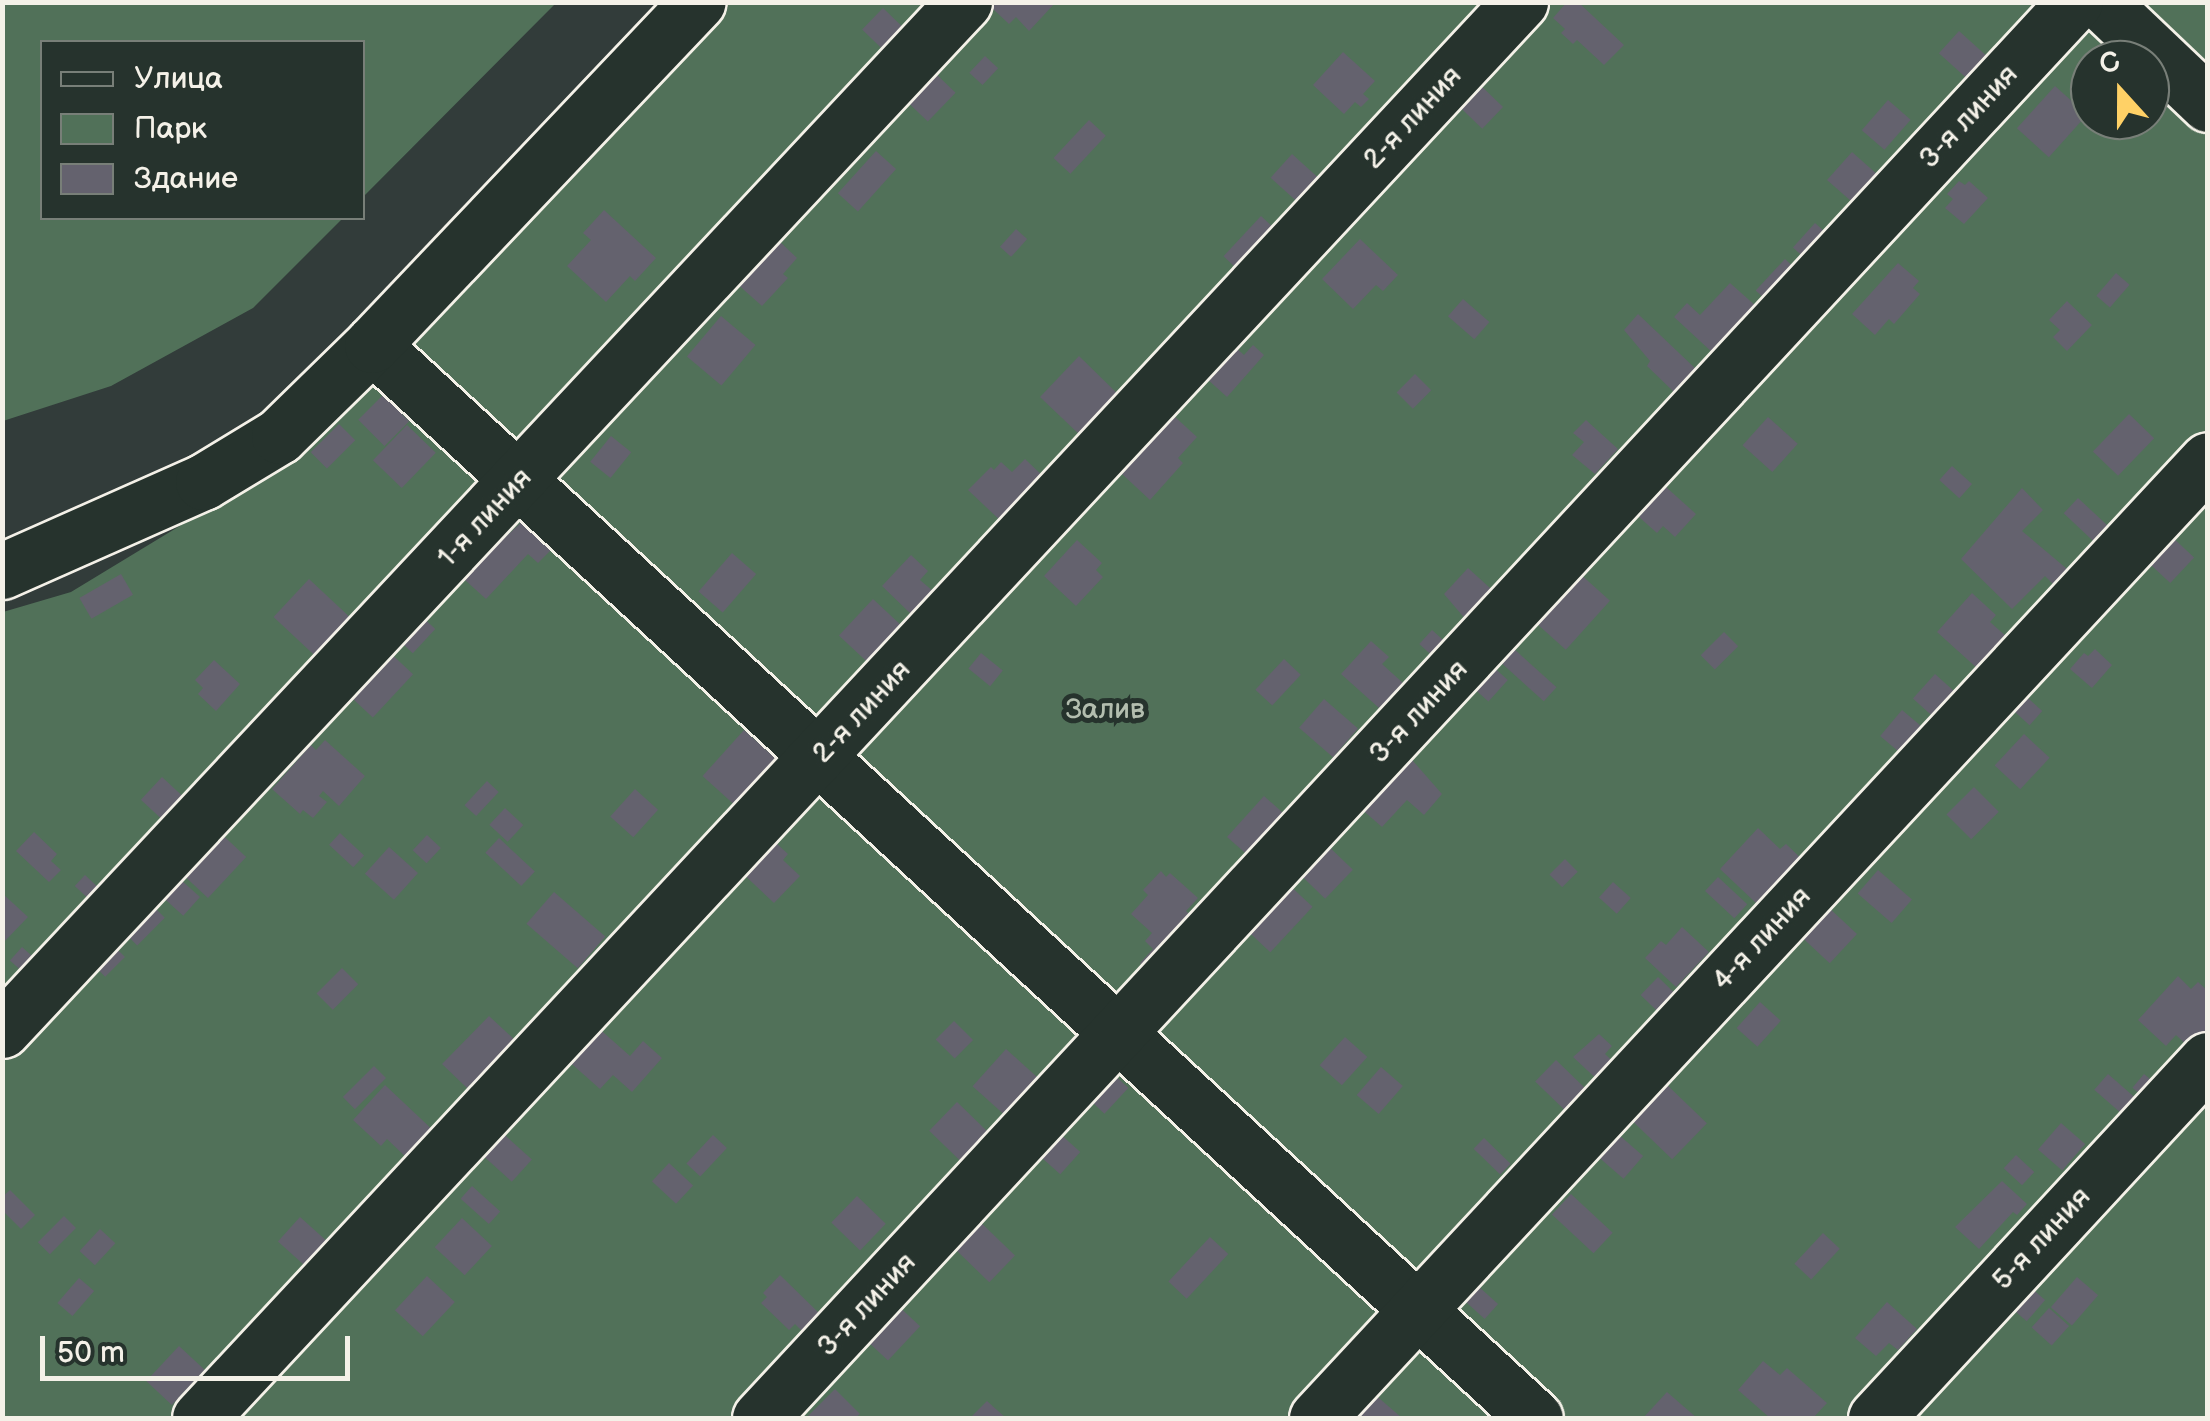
<!DOCTYPE html>
<html>
<head>
<meta charset="utf-8">
<style>
  body { margin:0 }
  #map { position:relative; width:2210px; height:1421px; overflow:hidden; background:#323c3a; font-family:"Balsamiq Sans",sans-serif }
  div>[style] { position:absolute }
  .green>* { inset:0; background:#517159 }
  .building>* { inset:0; background:#64626e; transform-origin:0 0 }
  .roads { filter:drop-shadow(2px 0 #f4f1e8) drop-shadow(-2px 0 #f4f1e8) drop-shadow(0 2px #f4f1e8) drop-shadow(0 -2px #f4f1e8) }
  .minor>* { height:55px; margin:-27.5px; padding:0 27.5px; transform-origin:27.5px; border-radius:27.5px; background:#26332d }
  span { translate:-50% -50%; white-space:nowrap; text-align:center; line-height:1.15; -webkit-text-stroke:10px #26332d; paint-order:stroke }
  .street-label { font-size:28px; color:#f4f1e8 }
  .park-label { font-size:28px; color:#b3beaf }
  .frame { position:absolute; inset:0; border:5px solid #f4f1e8; pointer-events:none }
  .legend { position:absolute; left:40px; top:40px; width:325px; height:180px; box-sizing:border-box; background:#26332d; border:2px solid #787f78; margin:0; padding:12px 18px; list-style:none; font-size:30px; color:#f4f1e8 }
  .legend li { display:flex; align-items:center; gap:20px; height:50px }
  .legend b { width:50px; border:2px solid #787f78 }
  .north { position:absolute; left:2070px; top:40px; width:100px; height:100px; box-sizing:border-box; background:#26332d; border:2px solid #787f78; border-radius:50%; rotate:339deg; font-size:28px; font-weight:700; line-height:40px; text-align:center; color:#f4f1e8 }
  .north::after { content:''; display:block; margin:auto; width:35px; height:45px; background:#ffd166; clip-path:polygon(50% 0,100% 100%,50% 72%,0 100%) }
  .scale { position:absolute; left:40px; top:1336px; width:310px; height:45px; box-sizing:border-box; border:5px solid #f4f1e8; border-top:0; padding-left:12px; font-size:30px; line-height:35px; white-space:nowrap; color:#f4f1e8; -webkit-text-stroke:8px #26332d; paint-order:stroke }
</style>
</head>
<body>
<div id="map">
  <div class="green">
    <i style="clip-path:polygon(3px 2px,556px 2px,556px 3px,363px 197px,362px 42px,42px 42px,42px 218px,343px 218px,253px 308px,111px 386px,3px 421px)"></i>
    <i style="clip-path:polygon(evenodd,724px 3px,2207px 3px,2207px 1418px,3px 1418px,3px 612px,71px 592px,234px 493px,400px 342px,724px 3px,2090px 60px,2150px 60px,2150px 120px,2090px 120px,2090px 60px)"></i>
  </div>
  <div class="building">
    <i style="clip-path:polygon(997px 2px,1056px 2px,1029px 31px,1016px 17px,1009px 24px,992px 8px)"></i>
    <i style="clip-path:polygon(1567px 2px,1578px 2px,1624px 45px,1604px 65px,1577px 40px,1573px 44px,1561px 33px,1565px 29px,1553px 18px)"></i>
    <i style="left:883px;top:8px;width:37px;height:30px;rotate:44deg"></i>
    <i style="left:1959px;top:31px;width:50px;height:30px;rotate:42deg"></i>
    <i style="clip-path:polygon(1343px 52px,1375px 81px,1363px 94px,1369px 99px,1361px 107px,1355px 102px,1344px 114px,1313px 85px)"></i>
    <i style="left:985px;top:56px;width:18px;height:23px;rotate:43deg"></i>
    <i style="left:934px;top:72px;width:30px;height:40px;rotate:44deg"></i>
    <i style="left:1475px;top:80px;width:39px;height:30px;rotate:44deg"></i>
    <i style="left:2055px;top:86px;width:43px;height:57px;rotate:42deg"></i>
    <i style="left:1888px;top:100px;width:30px;height:40px;rotate:41deg"></i>
    <i style="left:1089px;top:120px;width:23px;height:52px;rotate:43deg"></i>
    <i style="left:876px;top:151px;width:27px;height:57px;rotate:42deg"></i>
    <i style="clip-path:polygon(1852px 152px,1887px 183px,1869px 204px,1857px 193px,1851px 201px,1827px 180px)"></i>
    <i style="left:1292px;top:154px;width:38px;height:32px;rotate:42deg"></i>
    <i style="clip-path:polygon(1959px 181px,1965px 185px,1969px 181px,1988px 198px,1964px 224px,1945px 208px,1953px 199px,1947px 194px)"></i>
    <i style="clip-path:polygon(604px 210px,656px 258px,635px 281px,630px 276px,606px 302px,567px 266px,591px 240px,583px 233px)"></i>
    <i style="left:1261px;top:216px;width:23px;height:55px;rotate:43deg"></i>
    <i style="left:1815px;top:223px;width:27px;height:33px;rotate:42deg"></i>
    <i style="left:1016px;top:229px;width:15px;height:24px;rotate:42deg"></i>
    <i style="clip-path:polygon(776px 238px,797px 258px,783px 274px,788px 278px,762px 306px,735px 282px)"></i>
    <i style="clip-path:polygon(1360px 239px,1398px 275px,1383px 291px,1376px 285px,1353px 309px,1322px 279px)"></i>
    <i style="left:1785px;top:259px;width:22px;height:43px;rotate:43deg"></i>
    <i style="clip-path:polygon(1898px 263px,1919px 281px,1913px 288px,1920px 294px,1894px 324px,1889px 319px,1875px 335px,1852px 314px)"></i>
    <i style="left:2116px;top:273px;width:18px;height:30px;rotate:41deg"></i>
    <i style="clip-path:polygon(1730px 283px,1757px 307px,1714px 354px,1674px 317px,1687px 303px,1700px 315px)"></i>
    <i style="left:1463px;top:299px;width:35px;height:23px;rotate:41deg"></i>
    <i style="clip-path:polygon(2067px 301px,2092px 325px,2067px 351px,2053px 337px,2060px 330px,2049px 320px)"></i>
    <i style="clip-path:polygon(1638px 314px,1697px 370px,1675px 393px,1647px 366px,1650px 361px,1624px 330px)"></i>
    <i style="left:721px;top:316px;width:45px;height:53px;rotate:40deg"></i>
    <i style="clip-path:polygon(1253px 345px,1264px 355px,1227px 397px,1206px 378px,1234px 346px,1244px 355px)"></i>
    <i style="clip-path:polygon(1079px 356px,1127px 403px,1082px 437px,1040px 397px)"></i>
    <i style="left:1415px;top:374px;width:23px;height:26px;rotate:45deg"></i>
    <i style="left:383px;top:395px;width:37px;height:35px;rotate:45deg"></i>
    <i style="left:2129px;top:414px;width:35px;height:52px;rotate:44deg"></i>
    <i style="clip-path:polygon(1174px 416px,1197px 437px,1178px 458px,1183px 463px,1150px 500px,1122px 474px)"></i>
    <i style="left:1768px;top:417px;width:40px;height:38px;rotate:42deg"></i>
    <i style="clip-path:polygon(1586px 420px,1618px 449px,1595px 474px,1572px 455px,1584px 442px,1573px 433px)"></i>
    <i style="left:339px;top:424px;width:23px;height:40px;rotate:45deg"></i>
    <i style="left:407px;top:425px;width:40px;height:49px;rotate:44deg"></i>
    <i style="left:611px;top:436px;width:26px;height:33px;rotate:39deg"></i>
    <i style="clip-path:polygon(1025px 459px,1045px 478px,1004px 524px,968px 490px,991px 467px,994px 470px,1001px 462px,1012px 472px)"></i>
    <i style="left:1952px;top:466px;width:27px;height:19px;rotate:42deg"></i>
    <i style="clip-path:polygon(1656px 478px,1696px 514px,1675px 537px,1663px 526px,1657px 533px,1639px 517px,1646px 509px,1635px 500px)"></i>
    <i style="clip-path:polygon(2022px 488px,2043px 510px,2022px 531px,2079px 579px,2064px 595px,2045px 576px,2012px 609px,1961px 559px)"></i>
    <i style="left:2078px;top:498px;width:40px;height:21px;rotate:43deg"></i>
    <i style="clip-path:polygon(527px 517px,556px 545px,538px 563px,528px 554px,486px 599px,455px 571px,475px 549px,484px 557px)"></i>
    <i style="left:2170px;top:535px;width:33px;height:35px;rotate:43deg"></i>
    <i style="clip-path:polygon(1077px 540px,1102px 563px,1096px 570px,1103px 577px,1076px 606px,1044px 576px)"></i>
    <i style="left:732px;top:553px;width:32px;height:51px;rotate:41deg"></i>
    <i style="clip-path:polygon(911px 555px,928px 571px,920px 580px,934px 592px,912px 615px,882px 586px)"></i>
    <i style="clip-path:polygon(1468px 568px,1501px 598px,1473px 628px,1444px 594px)"></i>
    <i style="left:1578px;top:572px;width:43px;height:66px;rotate:42deg"></i>
    <i style="left:121px;top:574px;width:24px;height:48px;rotate:60deg"></i>
    <i style="left:309px;top:579px;width:60px;height:52px;rotate:43deg"></i>
    <i style="clip-path:polygon(1972px 593px,1996px 615px,1990px 622px,2007px 637px,1978px 669px,1937px 632px)"></i>
    <i style="left:873px;top:599px;width:41px;height:50px;rotate:43deg"></i>
    <i style="left:417px;top:612px;width:25px;height:33px;rotate:43deg"></i>
    <i style="left:1432px;top:630px;width:27px;height:19px;rotate:42deg"></i>
    <i style="left:1724px;top:632px;width:20px;height:33px;rotate:45deg"></i>
    <i style="left:1503px;top:639px;width:72px;height:19px;rotate:42deg"></i>
    <i style="clip-path:polygon(1371px 641px,1389px 657px,1382px 664px,1403px 683px,1379px 708px,1341px 674px)"></i>
    <i style="left:386px;top:649px;width:37px;height:59px;rotate:43deg"></i>
    <i style="clip-path:polygon(2095px 649px,2112px 665px,2092px 688px,2070px 669px,2084px 653px,2088px 656px)"></i>
    <i style="left:981px;top:653px;width:28px;height:20px;rotate:39deg"></i>
    <i style="left:1284px;top:659px;width:23px;height:42px;rotate:43deg"></i>
    <i style="clip-path:polygon(214px 660px,240px 684px,216px 711px,198px 694px,203px 688px,195px 680px)"></i>
    <i style="left:1490px;top:664px;width:24px;height:29px;rotate:42deg"></i>
    <i style="left:1935px;top:674px;width:28px;height:33px;rotate:42deg"></i>
    <i style="left:2020px;top:691px;width:30px;height:19px;rotate:42deg"></i>
    <i style="left:1324px;top:699px;width:45px;height:38px;rotate:41deg"></i>
    <i style="left:1902px;top:710px;width:26px;height:34px;rotate:40deg"></i>
    <i style="left:744px;top:730px;width:47px;height:62px;rotate:42deg"></i>
    <i style="left:2024px;top:734px;width:35px;height:43px;rotate:43deg"></i>
    <i style="clip-path:polygon(325px 740px,365px 776px,339px 806px,323px 791px,319px 796px,327px 802px,313px 818px,303px 810px,300px 814px,272px 789px,311px 745px,316px 750px)"></i>
    <i style="clip-path:polygon(1406px 753px,1442px 794px,1424px 815px,1407px 800px,1382px 827px,1358px 806px)"></i>
    <i style="left:162px;top:777px;width:35px;height:31px;rotate:43deg"></i>
    <i style="left:487px;top:781px;width:16px;height:33px;rotate:43deg"></i>
    <i style="left:1974px;top:787px;width:35px;height:39px;rotate:45deg"></i>
    <i style="left:635px;top:789px;width:31px;height:37px;rotate:42deg"></i>
    <i style="clip-path:polygon(1264px 796px,1292px 821px,1251px 858px,1227px 837px)"></i>
    <i style="left:505px;top:808px;width:25px;height:23px;rotate:43deg"></i>
    <i style="left:214px;top:827px;width:44px;height:56px;rotate:43deg"></i>
    <i style="clip-path:polygon(1758px 828px,1780px 849px,1786px 844px,1805px 862px,1764px 903px,1760px 899px,1756px 903px,1720px 869px)"></i>
    <i style="clip-path:polygon(34px 832px,57px 854px,51px 861px,61px 870px,49px 882px,16px 851px)"></i>
    <i style="left:340px;top:833px;width:33px;height:16px;rotate:43deg"></i>
    <i style="left:427px;top:835px;width:19px;height:21px;rotate:43deg"></i>
    <i style="left:499px;top:838px;width:49px;height:20px;rotate:43deg"></i>
    <i style="left:1322px;top:840px;width:43px;height:40px;rotate:44deg"></i>
    <i style="clip-path:polygon(775px 842px,788px 854px,783px 860px,800px 876px,774px 903px,739px 870px,765px 843px,770px 848px)"></i>
    <i style="left:389px;top:847px;width:39px;height:36px;rotate:42deg"></i>
    <i style="left:1565px;top:859px;width:18px;height:22px;rotate:45deg"></i>
    <i style="left:1878px;top:870px;width:45px;height:31px;rotate:41deg"></i>
    <i style="left:171px;top:871px;width:39px;height:25px;rotate:42deg"></i>
    <i style="clip-path:polygon(1161px 871px,1166px 877px,1170px 873px,1198px 898px,1186px 911px,1205px 928px,1157px 979px,1140px 963px,1153px 949px,1145px 941px,1152px 933px,1131px 914px,1148px 895px,1143px 890px)"></i>
    <i style="left:85px;top:875px;width:19px;height:15px;rotate:43deg"></i>
    <i style="left:1718px;top:877px;width:40px;height:19px;rotate:43deg"></i>
    <i style="left:1613px;top:882px;width:24px;height:21px;rotate:42deg"></i>
    <i style="left:1287px;top:883px;width:35px;height:62px;rotate:43deg"></i>
    <i style="left:554px;top:892px;width:68px;height:42px;rotate:41deg"></i>
    <i style="clip-path:polygon(2px 893px,28px 917px,2px 944px)"></i>
    <i style="left:145px;top:898px;width:28px;height:39px;rotate:45deg"></i>
    <i style="left:1827px;top:906px;width:41px;height:40px;rotate:43deg"></i>
    <i style="clip-path:polygon(1682px 927px,1709px 952px,1676px 987px,1645px 958px,1661px 941px,1666px 945px)"></i>
    <i style="left:108px;top:940px;width:24px;height:28px;rotate:45deg"></i>
    <i style="left:22px;top:947px;width:15px;height:18px;rotate:42deg"></i>
    <i style="left:342px;top:968px;width:23px;height:36px;rotate:45deg"></i>
    <i style="clip-path:polygon(2178px 976px,2191px 989px,2198px 982px,2208px 991px,2208px 1038px,2194px 1052px,2176px 1035px,2166px 1046px,2138px 1020px)"></i>
    <i style="left:1658px;top:977px;width:36px;height:25px;rotate:44deg"></i>
    <i style="left:1760px;top:1002px;width:28px;height:35px;rotate:42deg"></i>
    <i style="clip-path:polygon(489px 1016px,515px 1040px,502px 1053px,507px 1057px,484px 1082px,479px 1076px,467px 1088px,442px 1064px)"></i>
    <i style="left:954px;top:1021px;width:27px;height:26px;rotate:45deg"></i>
    <i style="clip-path:polygon(595px 1025px,630px 1056px,643px 1041px,662px 1058px,632px 1092px,613px 1075px,600px 1089px,565px 1058px)"></i>
    <i style="clip-path:polygon(1599px 1034px,1612px 1046px,1605px 1054px,1618px 1066px,1602px 1084px,1573px 1057px)"></i>
    <i style="left:1345px;top:1037px;width:30px;height:38px;rotate:42deg"></i>
    <i style="left:1006px;top:1049px;width:47px;height:50px;rotate:42deg"></i>
    <i style="left:1556px;top:1060px;width:54px;height:30px;rotate:44deg"></i>
    <i style="left:374px;top:1066px;width:17px;height:44px;rotate:45deg"></i>
    <i style="left:1381px;top:1067px;width:29px;height:37px;rotate:41deg"></i>
    <i style="left:1110px;top:1071px;width:25px;height:35px;rotate:43deg"></i>
    <i style="left:2108px;top:1074px;width:35px;height:21px;rotate:41deg"></i>
    <i style="left:2144px;top:1074px;width:17px;height:18px;rotate:40deg"></i>
    <i style="left:1663px;top:1081px;width:61px;height:50px;rotate:44deg"></i>
    <i style="clip-path:polygon(385px 1085px,437px 1134px,411px 1162px,387px 1139px,381px 1146px,353px 1120px)"></i>
    <i style="left:957px;top:1102px;width:46px;height:40px;rotate:44deg"></i>
    <i style="left:2061px;top:1123px;width:32px;height:35px;rotate:41deg"></i>
    <i style="left:497px;top:1128px;width:47px;height:30px;rotate:42deg"></i>
    <i style="left:1058px;top:1132px;width:30px;height:30px;rotate:42deg"></i>
    <i style="left:713px;top:1135px;width:19px;height:39px;rotate:43deg"></i>
    <i style="left:1619px;top:1135px;width:32px;height:30px;rotate:41deg"></i>
    <i style="left:1484px;top:1138px;width:37px;height:15px;rotate:44deg"></i>
    <i style="left:2016px;top:1155px;width:25px;height:18px;rotate:43deg"></i>
    <i style="left:669px;top:1163px;width:33px;height:25px;rotate:43deg"></i>
    <i style="clip-path:polygon(2002px 1181px,2027px 1204px,2017px 1215px,2013px 1212px,1979px 1249px,1955px 1227px)"></i>
    <i style="left:472px;top:1186px;width:38px;height:17px;rotate:42deg"></i>
    <i style="clip-path:polygon(10px 1190px,35px 1215px,21px 1229px,2px 1210px,2px 1197px)"></i>
    <i style="left:1571px;top:1194px;width:57px;height:28px;rotate:43deg"></i>
    <i style="left:857px;top:1196px;width:40px;height:37px;rotate:44deg"></i>
    <i style="left:64px;top:1216px;width:17px;height:37px;rotate:45deg"></i>
    <i style="left:974px;top:1216px;width:57px;height:37px;rotate:44deg"></i>
    <i style="left:300px;top:1217px;width:39px;height:33px;rotate:42deg"></i>
    <i style="left:462px;top:1218px;width:41px;height:40px;rotate:43deg"></i>
    <i style="left:100px;top:1229px;width:21px;height:30px;rotate:43deg"></i>
    <i style="left:1823px;top:1233px;width:23px;height:42px;rotate:43deg"></i>
    <i style="left:1210px;top:1237px;width:25px;height:61px;rotate:43deg"></i>
    <i style="clip-path:polygon(780px 1275px,822px 1316px,805px 1334px,795px 1324px,789px 1330px,761px 1303px,767px 1297px,763px 1293px)"></i>
    <i style="left:427px;top:1276px;width:38px;height:47px;rotate:43deg"></i>
    <i style="left:2077px;top:1277px;width:28px;height:40px;rotate:41deg"></i>
    <i style="left:79px;top:1278px;width:20px;height:33px;rotate:41deg"></i>
    <i style="left:1478px;top:1286px;width:27px;height:20px;rotate:42deg"></i>
    <i style="left:2030px;top:1287px;width:20px;height:28px;rotate:41deg"></i>
    <i style="left:893px;top:1301px;width:37px;height:47px;rotate:43deg"></i>
    <i style="clip-path:polygon(1887px 1302px,1917px 1329px,1898px 1350px,1889px 1343px,1876px 1356px,1855px 1338px)"></i>
    <i style="left:2049px;top:1308px;width:27px;height:26px;rotate:42deg"></i>
    <i style="left:179px;top:1346px;width:35px;height:48px;rotate:43deg"></i>
    <i style="clip-path:polygon(1763px 1361px,1780px 1375px,1787px 1368px,1827px 1403px,1813px 1418px,1770px 1418px,1738px 1390px)"></i>
    <i style="clip-path:polygon(835px 1389px,860px 1414px,855px 1418px,806px 1418px)"></i>
    <i style="clip-path:polygon(1372px 1392px,1402px 1418px,1348px 1418px)"></i>
    <i style="clip-path:polygon(1667px 1392px,1697px 1418px,1643px 1418px)"></i>
    <i style="clip-path:polygon(987px 1401px,1006px 1418px,970px 1418px)"></i>
  </div>
  <div class="roads">
    <div class="minor">
      <i style="left:2101px;top:2px;width:148px;rotate:43.6deg"></i>
      <i style="left:372px;top:345px;width:1582px;rotate:42.7deg"></i>
      <i style="left:2px;top:571px;width:220px;rotate:-23.9deg"></i>
      <i style="left:203px;top:482px;width:89px;rotate:-31.2deg"></i>
      <i style="left:279px;top:436px;width:130px;rotate:-44.4deg"></i>
      <i style="left:372px;top:345px;width:473px;rotate:-46.5deg"></i>
      <i style="left:2px;top:1030px;width:1408px;rotate:-46.9deg"></i>
      <i style="left:200px;top:1418px;width:1936px;rotate:-47.01deg"></i>
      <i style="left:760px;top:1418px;width:1932px;rotate:-47.12deg"></i>
      <i style="left:1317px;top:1418px;width:1308px;rotate:-47.08deg"></i>
      <i style="left:1876px;top:1418px;width:488px;rotate:-47.2deg"></i>
    </div>
  </div>
  <div class="street-label">
    <span style="left:1969px;top:117px;rotate:-47deg">3-я линия</span>
    <span style="left:1413px;top:118px;rotate:-47deg">2-я линия</span>
    <span style="left:485px;top:518px;rotate:-47deg">1-я линия</span>
    <span style="left:862px;top:712px;rotate:-47deg">2-я линия</span>
    <span style="left:1419px;top:712px;rotate:-47deg">3-я линия</span>
    <span style="left:1762px;top:939px;rotate:-47deg">4-я линия</span>
    <span style="left:2042px;top:1239px;rotate:-47deg">5-я линия</span>
    <span style="left:867px;top:1305px;rotate:-47deg">3-я линия</span>
  </div>
  <div class="park-label">
    <span style="left:1105px;top:710px">Залив</span>
  </div>
  <div class="frame"></div>
  <ul class="legend">
  <li><b style="height:12px;background:#26332d"></b>Улица</li>
  <li><b style="height:28px;background:#517159"></b>Парк</li>
  <li><b style="height:28px;background:#64626e"></b>Здание</li>
  </ul>
  <div class="north">С</div>
  <div class="scale">50 m</div>
</div>
</body>
</html>
